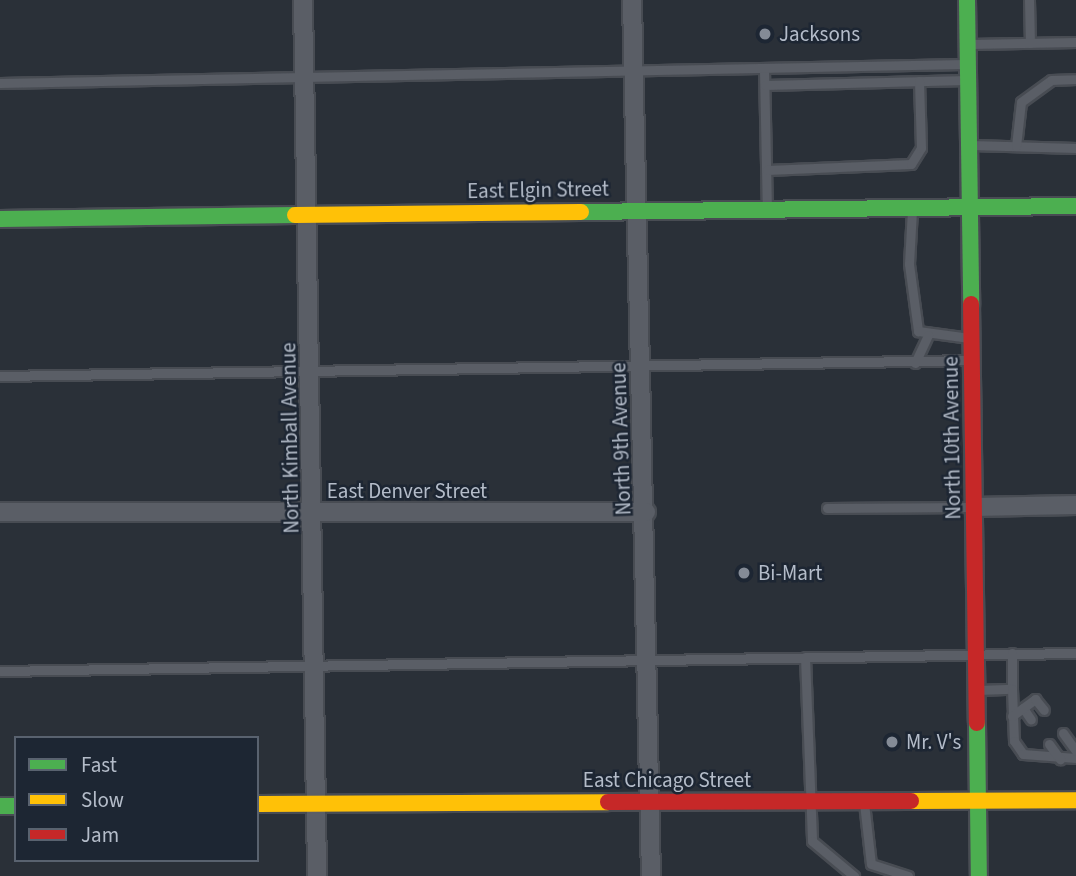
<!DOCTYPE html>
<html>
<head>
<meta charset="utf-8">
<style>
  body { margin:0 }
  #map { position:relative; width:1076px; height:876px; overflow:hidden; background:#2a3038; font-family:"Source Sans 3",sans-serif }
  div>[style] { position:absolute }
  .roads { filter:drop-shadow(2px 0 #484c53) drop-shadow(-2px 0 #484c53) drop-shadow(0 2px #484c53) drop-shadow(0 -2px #484c53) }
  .lane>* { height:9px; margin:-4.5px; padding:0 4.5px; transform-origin:4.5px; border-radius:4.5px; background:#5a5e66 }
  .street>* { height:18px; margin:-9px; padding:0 9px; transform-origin:9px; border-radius:9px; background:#5a5e66 }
  .fast>* { height:16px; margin:-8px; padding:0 8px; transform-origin:8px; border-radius:8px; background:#4caf50 }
  .slow>* { height:16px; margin:-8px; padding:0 8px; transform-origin:8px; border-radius:8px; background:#ffc107 }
  .jam>* { height:16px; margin:-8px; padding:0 8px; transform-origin:8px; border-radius:8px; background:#c62828 }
  .dots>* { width:19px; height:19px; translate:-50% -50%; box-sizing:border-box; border:4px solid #1d2633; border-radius:50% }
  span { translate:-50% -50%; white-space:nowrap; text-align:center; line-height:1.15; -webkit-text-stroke:5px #1d2633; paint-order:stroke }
  .poi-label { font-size:21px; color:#b4bcc9 }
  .left { translate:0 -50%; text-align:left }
  .street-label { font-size:21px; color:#b4bcc9 }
  .legend { position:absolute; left:14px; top:736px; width:245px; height:126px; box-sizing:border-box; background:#1d2633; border:2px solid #59626f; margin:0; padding:9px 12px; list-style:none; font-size:21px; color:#b4bcc9 }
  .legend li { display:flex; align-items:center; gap:14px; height:35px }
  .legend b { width:35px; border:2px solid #59626f }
</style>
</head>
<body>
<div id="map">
  <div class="roads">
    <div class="lane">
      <i style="left:1029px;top:0;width:43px;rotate:88.7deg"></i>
      <i style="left:970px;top:44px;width:106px;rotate:-1.1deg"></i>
      <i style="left:764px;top:70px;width:139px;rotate:88.8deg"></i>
      <i style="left:0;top:83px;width:964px;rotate:-1.13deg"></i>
      <i style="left:765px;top:85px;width:202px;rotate:-1.4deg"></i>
      <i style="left:971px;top:145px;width:105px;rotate:1.6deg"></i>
      <i style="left:1016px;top:146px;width:44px;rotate:-83.5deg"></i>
      <i style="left:1021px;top:102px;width:37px;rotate:-36deg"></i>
      <i style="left:1051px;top:80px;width:25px;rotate:-2deg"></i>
      <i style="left:767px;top:170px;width:144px;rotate:-2.4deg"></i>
      <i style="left:911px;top:164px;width:19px;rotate:-58deg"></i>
      <i style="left:921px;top:148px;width:67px;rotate:-91.7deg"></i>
      <i style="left:912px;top:210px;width:54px;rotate:93.2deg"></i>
      <i style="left:909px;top:264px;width:68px;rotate:82.3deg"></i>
      <i style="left:918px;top:331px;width:52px;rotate:7.7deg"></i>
      <i style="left:915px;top:363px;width:31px;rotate:-65deg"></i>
      <i style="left:0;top:376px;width:971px;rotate:-0.94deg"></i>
      <i style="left:827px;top:508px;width:145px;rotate:-0.4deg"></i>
      <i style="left:805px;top:657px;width:184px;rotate:87.8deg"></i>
      <i style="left:812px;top:841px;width:55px;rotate:39.8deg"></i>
      <i style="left:0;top:671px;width:1076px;rotate:-0.96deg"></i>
      <i style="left:1012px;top:689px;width:36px;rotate:-90deg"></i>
      <i style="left:978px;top:690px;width:34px;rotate:-2deg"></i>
      <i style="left:1012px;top:689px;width:52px;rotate:87.8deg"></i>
      <i style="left:1014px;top:741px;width:16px;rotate:55deg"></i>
      <i style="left:1023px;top:754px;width:53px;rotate:4.3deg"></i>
      <i style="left:1023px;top:708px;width:14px;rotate:56deg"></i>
      <i style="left:1012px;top:716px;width:29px;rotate:-36deg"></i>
      <i style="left:1035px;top:699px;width:14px;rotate:51deg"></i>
      <i style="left:1063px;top:733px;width:22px;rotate:54deg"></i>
      <i style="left:1049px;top:744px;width:19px;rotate:54deg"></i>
      <i style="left:864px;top:803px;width:61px;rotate:83.5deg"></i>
      <i style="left:871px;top:864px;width:39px;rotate:18deg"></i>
    </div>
    <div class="street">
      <i style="left:303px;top:0;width:876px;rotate:89.08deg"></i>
      <i style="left:632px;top:0;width:876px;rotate:88.76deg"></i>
      <i style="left:974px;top:507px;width:102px;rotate:-1.1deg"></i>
      <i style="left:0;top:512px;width:646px"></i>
    </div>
    <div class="fast">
      <i style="left:967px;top:0;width:304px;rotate:89.2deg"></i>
      <i style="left:581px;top:212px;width:495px;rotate:-0.7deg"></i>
      <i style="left:0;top:219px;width:295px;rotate:-0.8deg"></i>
      <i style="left:977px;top:723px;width:153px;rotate:89.3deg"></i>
      <i style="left:0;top:806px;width:16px"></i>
    </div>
    <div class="slow">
      <i style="left:295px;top:215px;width:286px;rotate:-0.6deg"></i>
      <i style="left:911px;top:801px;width:165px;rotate:-0.3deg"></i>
      <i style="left:257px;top:804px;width:351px;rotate:-0.3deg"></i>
    </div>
    <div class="jam">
      <i style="left:971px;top:304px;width:419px;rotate:89.2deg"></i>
      <i style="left:608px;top:802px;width:303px;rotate:-0.2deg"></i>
    </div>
  </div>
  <div class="dots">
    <i style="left:765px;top:34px;background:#848b96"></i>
    <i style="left:744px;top:573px;background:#848b96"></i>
    <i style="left:892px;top:742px;background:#848b96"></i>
  </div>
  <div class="poi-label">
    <span class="left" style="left:779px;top:34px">Jacksons</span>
    <span class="left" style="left:758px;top:573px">Bi-Mart</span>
    <span class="left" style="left:906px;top:742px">Mr. V's</span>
  </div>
  <div class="street-label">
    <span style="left:538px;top:190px;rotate:-1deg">East Elgin Street</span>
    <span style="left:290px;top:438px;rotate:-91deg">North Kimball Avenue</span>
    <span style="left:952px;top:438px;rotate:-91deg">North 10th Avenue</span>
    <span style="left:621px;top:439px;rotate:-92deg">North 9th Avenue</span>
    <span style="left:407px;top:491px">East Denver Street</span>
    <span style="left:667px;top:780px">East Chicago Street</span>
  </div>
  <ul class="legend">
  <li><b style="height:9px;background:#4caf50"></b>Fast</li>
  <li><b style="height:9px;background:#ffc107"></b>Slow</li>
  <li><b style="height:9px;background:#c62828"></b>Jam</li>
  </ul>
</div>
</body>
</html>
